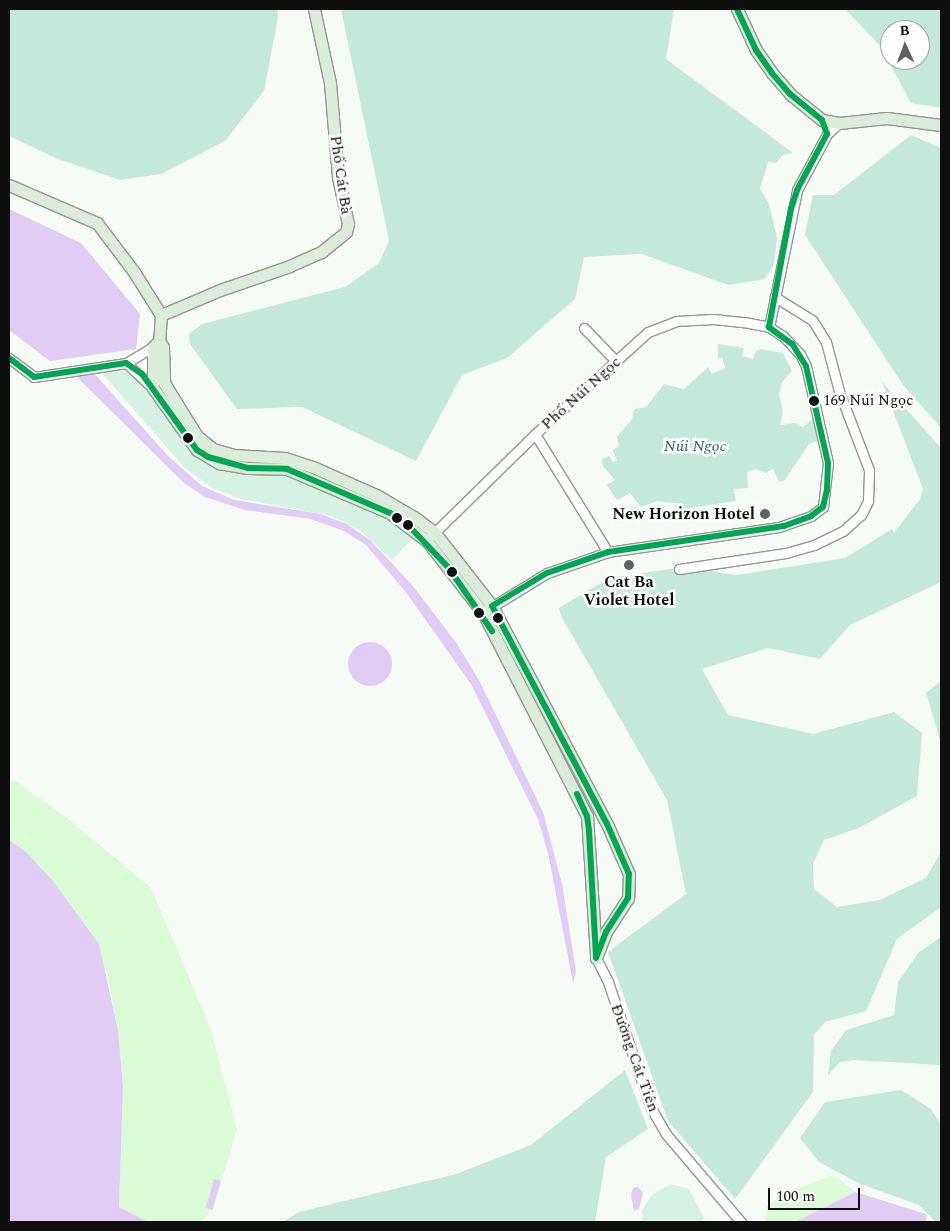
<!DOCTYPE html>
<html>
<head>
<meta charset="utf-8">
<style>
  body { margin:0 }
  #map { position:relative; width:950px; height:1231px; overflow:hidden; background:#f6fcf5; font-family:Spectral,serif }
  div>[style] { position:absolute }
  .green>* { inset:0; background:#d6f2e4 }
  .forest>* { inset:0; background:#c4e9db }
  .sand>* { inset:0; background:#dbfbd7 }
  .water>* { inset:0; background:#e0ccf5; transform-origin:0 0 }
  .round { border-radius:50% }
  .roads { filter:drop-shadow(1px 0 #939693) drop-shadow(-1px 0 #939693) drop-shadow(0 1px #939693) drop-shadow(0 -1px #939693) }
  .minor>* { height:9px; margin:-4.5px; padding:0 4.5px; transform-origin:4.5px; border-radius:4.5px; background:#fefffe }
  .major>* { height:11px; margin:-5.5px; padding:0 5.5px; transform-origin:5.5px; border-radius:5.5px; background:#dcecdb }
  .bus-1>* { height:6px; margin:-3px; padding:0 3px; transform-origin:3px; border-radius:3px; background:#00a651 }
  .dots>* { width:14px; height:14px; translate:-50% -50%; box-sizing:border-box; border:2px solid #fff; border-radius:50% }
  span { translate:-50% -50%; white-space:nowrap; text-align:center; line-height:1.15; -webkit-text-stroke:5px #fff; paint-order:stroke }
  .bus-label { font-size:15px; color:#0f0f0f }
  .left { translate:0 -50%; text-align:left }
  .street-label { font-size:16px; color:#0f0f0f }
  .park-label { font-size:16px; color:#206761; font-style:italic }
  .poi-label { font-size:16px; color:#0f0f0f; font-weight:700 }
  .right { translate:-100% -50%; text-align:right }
  .frame { position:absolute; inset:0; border:10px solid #0f0f0f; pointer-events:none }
  .north { position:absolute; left:880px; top:20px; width:50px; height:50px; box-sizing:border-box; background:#fff; border:1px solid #9f9f9f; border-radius:50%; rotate:358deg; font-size:14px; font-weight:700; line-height:20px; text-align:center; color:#0f0f0f }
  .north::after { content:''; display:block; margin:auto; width:18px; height:22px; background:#606260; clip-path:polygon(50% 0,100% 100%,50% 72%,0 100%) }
  .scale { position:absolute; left:768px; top:1188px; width:92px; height:22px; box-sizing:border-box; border:2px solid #0f0f0f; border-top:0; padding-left:6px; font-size:15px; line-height:18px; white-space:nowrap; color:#0f0f0f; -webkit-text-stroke:4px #fff; paint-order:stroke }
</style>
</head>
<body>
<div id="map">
  <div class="green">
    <i style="clip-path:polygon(117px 369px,138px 377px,148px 374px,188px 437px,219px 457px,257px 463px,275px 463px,318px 477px,359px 492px,420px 531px,392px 560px,359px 530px,331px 516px,242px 499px,212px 488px,184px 467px,101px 372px)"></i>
    <i style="clip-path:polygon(671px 1184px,689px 1189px,704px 1218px,702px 1222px,643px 1222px,642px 1210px,653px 1194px)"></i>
  </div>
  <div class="forest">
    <i style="clip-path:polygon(9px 9px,277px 9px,278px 17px,264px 91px,225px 141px,161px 174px,120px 180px,58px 159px,9px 136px)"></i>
    <i style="clip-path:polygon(341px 9px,674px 9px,666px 59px,793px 153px,783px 155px,776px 163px,768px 162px,760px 189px,769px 204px,777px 238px,774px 264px,765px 279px,728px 285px,642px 254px,584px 257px,575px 299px,507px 358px,462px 375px,416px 461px,302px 407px,237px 409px,190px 344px,189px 334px,202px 324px,345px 287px,379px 263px,389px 241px)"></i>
    <i style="clip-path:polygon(evenodd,845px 9px,941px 9px,941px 108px,911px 103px,881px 47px,845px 9px,890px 30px,920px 30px,920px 60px,890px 60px,890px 30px)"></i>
    <i style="clip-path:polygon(911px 135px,941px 148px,941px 428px,903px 385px,805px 235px,813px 195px,834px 195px)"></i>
    <i style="clip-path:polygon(718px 344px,744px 348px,742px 356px,753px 359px,756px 351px,761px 349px,783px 353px,792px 371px,782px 382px,779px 394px,783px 412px,780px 425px,795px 423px,803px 427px,814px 418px,821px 440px,809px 444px,785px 480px,779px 482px,773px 469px,766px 473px,756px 469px,747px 472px,748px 488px,734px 489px,736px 501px,690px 508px,690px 515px,684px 515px,683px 504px,658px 501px,641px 507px,630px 493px,617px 500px,607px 485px,615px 480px,603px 466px,602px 459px,609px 456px,613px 462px,617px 461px,613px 450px,619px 446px,617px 437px,632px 419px,634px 409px,646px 407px,664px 384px,684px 389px,708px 367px,712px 374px,725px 368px,722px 357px,718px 359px)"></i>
    <i style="clip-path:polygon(882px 382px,941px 448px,941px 582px,850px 625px,820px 659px,768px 648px,702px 669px,728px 715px,813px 734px,894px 712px,922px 733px,917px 796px,859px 828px,824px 840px,813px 864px,814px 889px,837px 907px,879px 900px,926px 878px,941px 852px,941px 907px,897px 939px,866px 1011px,825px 1022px,814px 1035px,813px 1092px,735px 1199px,668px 1121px,608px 952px,686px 894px,667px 800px,561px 616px,559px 608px,609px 578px,683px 567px,737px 575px,845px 558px,892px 529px,894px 533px,920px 499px,923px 489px)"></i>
    <i style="clip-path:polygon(941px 681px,941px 743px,926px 693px)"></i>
    <i style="clip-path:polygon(941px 937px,941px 1065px,854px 1060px,840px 1062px,828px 1075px,831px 1051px,846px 1030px,894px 1015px,898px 982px,919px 952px)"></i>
    <i style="clip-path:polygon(625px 1070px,648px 1129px,606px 1157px,595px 1222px,283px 1222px,299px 1212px,456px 1174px,531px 1145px)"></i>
    <i style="clip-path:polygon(901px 1090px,931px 1109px,941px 1125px,941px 1222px,936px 1222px,919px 1205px,858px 1183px,819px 1162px,800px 1138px,825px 1102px)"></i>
  </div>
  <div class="sand">
    <i style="clip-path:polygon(9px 781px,16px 781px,67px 818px,151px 888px,210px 1027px,237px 1130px,213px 1209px,201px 1222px,148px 1222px,119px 1207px,123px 1087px,118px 1030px,107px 972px,25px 851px,9px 840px)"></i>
    <i style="clip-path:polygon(834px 1175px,855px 1192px,795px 1222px,766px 1222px,767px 1207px,781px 1194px)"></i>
  </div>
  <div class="water">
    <i style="clip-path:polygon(9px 209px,81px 243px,140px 314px,136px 349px,50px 361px,9px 330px)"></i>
    <i style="clip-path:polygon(92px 371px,168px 456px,202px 486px,234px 500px,320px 514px,347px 524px,371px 541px,413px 586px,457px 644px,480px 682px,543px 812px,562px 884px,576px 972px,573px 983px,548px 853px,538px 819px,471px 684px,405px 591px,366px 545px,344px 531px,311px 519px,245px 510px,205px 497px,185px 484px,78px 378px,80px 373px)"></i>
    <i class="round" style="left:348px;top:642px;width:44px;height:44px"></i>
    <i style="clip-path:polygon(9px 840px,25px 851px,52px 880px,99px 944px,118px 1030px,123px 1087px,119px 1207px,148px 1222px,9px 1222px)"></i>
    <i style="left:214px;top:1179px;width:7px;height:30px;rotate:16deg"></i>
    <i style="clip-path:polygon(638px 1187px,643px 1193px,639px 1209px,634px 1211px,631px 1195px,633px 1188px)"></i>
    <i style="clip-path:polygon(855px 1192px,926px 1214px,927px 1222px,795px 1222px)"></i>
  </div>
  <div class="roads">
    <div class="minor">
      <i style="left:769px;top:327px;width:140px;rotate:-78.4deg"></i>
      <i style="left:797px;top:190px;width:64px;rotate:-61.8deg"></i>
      <i style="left:827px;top:134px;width:16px;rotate:-43deg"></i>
      <i style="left:584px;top:328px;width:46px;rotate:45.9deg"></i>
      <i style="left:9px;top:358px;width:31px;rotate:37deg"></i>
      <i style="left:34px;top:377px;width:93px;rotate:-8.7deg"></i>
      <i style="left:126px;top:363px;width:31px;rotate:-31deg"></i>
      <i style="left:126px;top:363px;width:37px;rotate:43deg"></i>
      <i style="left:535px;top:434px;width:139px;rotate:58.3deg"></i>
      <i style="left:430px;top:537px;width:147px;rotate:-44.4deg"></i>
      <i style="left:535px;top:434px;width:152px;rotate:-42.1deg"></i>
      <i style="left:648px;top:332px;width:30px;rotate:-21deg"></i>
      <i style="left:676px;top:321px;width:37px;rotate:-3deg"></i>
      <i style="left:713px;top:319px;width:31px;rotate:6deg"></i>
      <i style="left:744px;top:322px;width:25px;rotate:11deg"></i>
      <i style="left:769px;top:327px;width:17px;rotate:33deg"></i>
      <i style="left:783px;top:336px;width:25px;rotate:47deg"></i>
      <i style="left:800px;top:354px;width:13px;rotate:63deg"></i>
      <i style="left:806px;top:366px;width:99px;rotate:77.2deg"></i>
      <i style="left:828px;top:463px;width:44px;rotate:96.5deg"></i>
      <i style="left:823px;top:507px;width:15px;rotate:143deg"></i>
      <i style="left:811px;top:516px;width:34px;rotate:161deg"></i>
      <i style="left:779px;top:527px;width:173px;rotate:171.7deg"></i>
      <i style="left:608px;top:552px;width:65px;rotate:161deg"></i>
      <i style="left:547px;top:573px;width:69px;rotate:148.6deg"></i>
      <i style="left:679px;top:569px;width:108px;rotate:-8.5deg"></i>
      <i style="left:786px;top:553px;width:29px;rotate:-16deg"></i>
      <i style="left:814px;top:545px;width:32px;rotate:-26deg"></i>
      <i style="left:843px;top:531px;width:24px;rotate:-42deg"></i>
      <i style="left:861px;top:515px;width:16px;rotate:-63deg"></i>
      <i style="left:868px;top:501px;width:31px;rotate:-88deg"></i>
      <i style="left:869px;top:470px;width:85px;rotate:-110.8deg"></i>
      <i style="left:839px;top:391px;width:51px;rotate:-104.9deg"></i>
      <i style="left:826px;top:342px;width:26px;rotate:-122deg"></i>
      <i style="left:812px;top:320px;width:44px;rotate:-148.1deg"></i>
      <i style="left:596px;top:958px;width:27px;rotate:63deg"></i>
      <i style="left:608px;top:982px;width:133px;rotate:71.2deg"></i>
      <i style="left:651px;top:1108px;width:30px;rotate:60deg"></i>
      <i style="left:666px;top:1134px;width:116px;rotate:49.6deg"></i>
    </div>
    <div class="major">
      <i style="left:314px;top:9px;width:76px;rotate:77.8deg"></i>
      <i style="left:330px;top:83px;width:94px;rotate:85.1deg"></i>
      <i style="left:338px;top:177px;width:48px;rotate:78deg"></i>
      <i style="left:348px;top:224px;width:8px;rotate:104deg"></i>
      <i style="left:346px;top:232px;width:32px;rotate:141deg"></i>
      <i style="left:321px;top:252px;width:34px;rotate:156deg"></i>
      <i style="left:290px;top:266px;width:74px;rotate:161.1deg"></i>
      <i style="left:220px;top:290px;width:64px;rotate:157deg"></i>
      <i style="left:161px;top:315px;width:26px;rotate:94deg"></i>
      <i style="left:159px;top:341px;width:7px;rotate:56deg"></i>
      <i style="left:163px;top:347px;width:36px;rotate:88deg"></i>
      <i style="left:164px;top:383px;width:62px;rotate:58.1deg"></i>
      <i style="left:197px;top:436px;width:21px;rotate:39deg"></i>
      <i style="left:213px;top:449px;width:22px;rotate:16deg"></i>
      <i style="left:234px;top:455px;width:51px;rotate:3.4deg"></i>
      <i style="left:285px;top:458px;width:29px;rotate:18deg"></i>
      <i style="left:313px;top:467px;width:71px;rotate:24deg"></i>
      <i style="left:378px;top:496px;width:42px;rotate:30.3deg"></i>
      <i style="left:414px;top:517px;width:26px;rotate:37deg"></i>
      <i style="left:435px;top:533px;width:93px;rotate:52deg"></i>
      <i style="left:492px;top:606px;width:246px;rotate:62.2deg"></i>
      <i style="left:607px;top:824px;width:55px;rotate:66.3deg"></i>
      <i style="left:629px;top:874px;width:24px;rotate:92deg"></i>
      <i style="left:628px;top:898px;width:40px;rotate:122.9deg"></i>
      <i style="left:606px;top:932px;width:28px;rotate:111deg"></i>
      <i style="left:737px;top:9px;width:45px;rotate:65.1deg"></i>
      <i style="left:756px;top:50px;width:28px;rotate:55deg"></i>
      <i style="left:772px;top:73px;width:28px;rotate:49deg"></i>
      <i style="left:790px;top:94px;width:41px;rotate:39.1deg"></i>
      <i style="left:822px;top:120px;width:17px;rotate:10deg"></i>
      <i style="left:839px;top:123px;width:48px;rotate:-5.9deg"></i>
      <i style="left:887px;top:118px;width:54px;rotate:7.4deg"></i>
      <i style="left:9px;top:185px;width:96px;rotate:23.4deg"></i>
      <i style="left:97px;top:223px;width:61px;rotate:52.9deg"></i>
      <i style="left:134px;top:272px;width:51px;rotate:57.9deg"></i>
      <i style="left:159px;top:341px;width:8px;rotate:135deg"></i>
      <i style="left:153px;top:347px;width:41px;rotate:90deg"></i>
      <i style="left:153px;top:388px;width:76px;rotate:54.6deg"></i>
      <i style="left:197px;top:450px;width:26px;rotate:31deg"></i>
      <i style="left:219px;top:463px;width:29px;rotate:10deg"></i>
      <i style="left:248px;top:468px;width:39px;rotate:1deg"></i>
      <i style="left:287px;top:469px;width:112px;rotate:23.1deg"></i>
      <i style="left:390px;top:513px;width:46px;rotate:37.1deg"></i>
      <i style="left:427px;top:541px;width:91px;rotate:52.1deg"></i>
      <i style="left:483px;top:613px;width:228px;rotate:62.9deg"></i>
      <i style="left:587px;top:816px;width:140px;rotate:86.3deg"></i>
    </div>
  </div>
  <div class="bus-1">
    <i style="left:9px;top:358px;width:31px;rotate:37deg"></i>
    <i style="left:34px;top:377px;width:93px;rotate:-8.7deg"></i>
    <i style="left:126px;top:363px;width:19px;rotate:35deg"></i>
    <i style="left:142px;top:374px;width:94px;rotate:54.1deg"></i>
    <i style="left:197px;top:450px;width:13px;rotate:32deg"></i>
    <i style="left:208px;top:457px;width:41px;rotate:15.4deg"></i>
    <i style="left:248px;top:468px;width:39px;rotate:1deg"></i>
    <i style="left:287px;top:469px;width:112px;rotate:23.1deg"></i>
    <i style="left:390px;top:513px;width:20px;rotate:33deg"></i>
    <i style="left:407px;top:524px;width:59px;rotate:46.4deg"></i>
    <i style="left:448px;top:567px;width:78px;rotate:55.5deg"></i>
    <i style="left:577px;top:794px;width:24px;rotate:66deg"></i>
    <i style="left:587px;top:816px;width:15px;rotate:82deg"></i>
    <i style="left:589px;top:831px;width:124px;rotate:86.8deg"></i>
    <i style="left:596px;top:958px;width:28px;rotate:-69deg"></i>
    <i style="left:606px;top:932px;width:40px;rotate:-57.1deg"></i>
    <i style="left:628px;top:898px;width:24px;rotate:-88deg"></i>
    <i style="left:629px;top:874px;width:55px;rotate:-113.7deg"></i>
    <i style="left:607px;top:824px;width:246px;rotate:-117.8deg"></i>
    <i style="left:492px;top:606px;width:64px;rotate:-31deg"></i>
    <i style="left:547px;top:573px;width:65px;rotate:-19deg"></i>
    <i style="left:608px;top:552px;width:178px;rotate:-8.4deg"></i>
    <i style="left:784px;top:526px;width:29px;rotate:-20deg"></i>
    <i style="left:811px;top:516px;width:15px;rotate:-37deg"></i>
    <i style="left:823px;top:507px;width:17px;rotate:-77deg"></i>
    <i style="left:827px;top:490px;width:27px;rotate:-88deg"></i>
    <i style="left:828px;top:463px;width:99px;rotate:-102.8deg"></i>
    <i style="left:806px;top:366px;width:26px;rotate:-122deg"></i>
    <i style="left:792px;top:344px;width:29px;rotate:-144deg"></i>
    <i style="left:769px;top:327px;width:120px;rotate:-79.4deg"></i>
    <i style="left:791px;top:209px;width:20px;rotate:-72deg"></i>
    <i style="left:797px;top:190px;width:64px;rotate:-61.8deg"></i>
    <i style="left:827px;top:134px;width:15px;rotate:-110deg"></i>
    <i style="left:822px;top:120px;width:41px;rotate:-140.9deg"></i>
    <i style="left:790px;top:94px;width:28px;rotate:-131deg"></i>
    <i style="left:772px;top:73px;width:28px;rotate:-125deg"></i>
    <i style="left:756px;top:50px;width:45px;rotate:-114.9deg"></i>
  </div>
  <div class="dots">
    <i style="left:814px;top:401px;background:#0f0f0f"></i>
    <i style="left:188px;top:438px;background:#0f0f0f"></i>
    <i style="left:765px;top:514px;background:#606260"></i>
    <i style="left:397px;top:518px;background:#0f0f0f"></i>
    <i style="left:408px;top:525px;background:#0f0f0f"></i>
    <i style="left:629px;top:565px;background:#606260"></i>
    <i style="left:452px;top:572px;background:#0f0f0f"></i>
    <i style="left:479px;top:613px;background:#0f0f0f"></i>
    <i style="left:498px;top:618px;background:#0f0f0f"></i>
  </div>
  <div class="bus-label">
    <span class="left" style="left:823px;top:401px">169 Núi Ngọc</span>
  </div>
  <div class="street-label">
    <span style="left:341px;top:175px;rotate:82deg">Phố Cát Bà</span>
    <span style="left:581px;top:393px;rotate:-42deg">Phố Núi Ngọc</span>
    <span style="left:635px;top:1058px;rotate:70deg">Đường Cát Tiên</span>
  </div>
  <div class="park-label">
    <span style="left:695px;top:446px">Núi Ngọc</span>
  </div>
  <div class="poi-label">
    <span class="right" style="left:755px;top:514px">New Horizon Hotel</span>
    <span style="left:629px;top:591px">Cat Ba<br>Violet Hotel</span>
  </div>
  <div class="frame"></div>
  <div class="north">B</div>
  <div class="scale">100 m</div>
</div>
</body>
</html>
